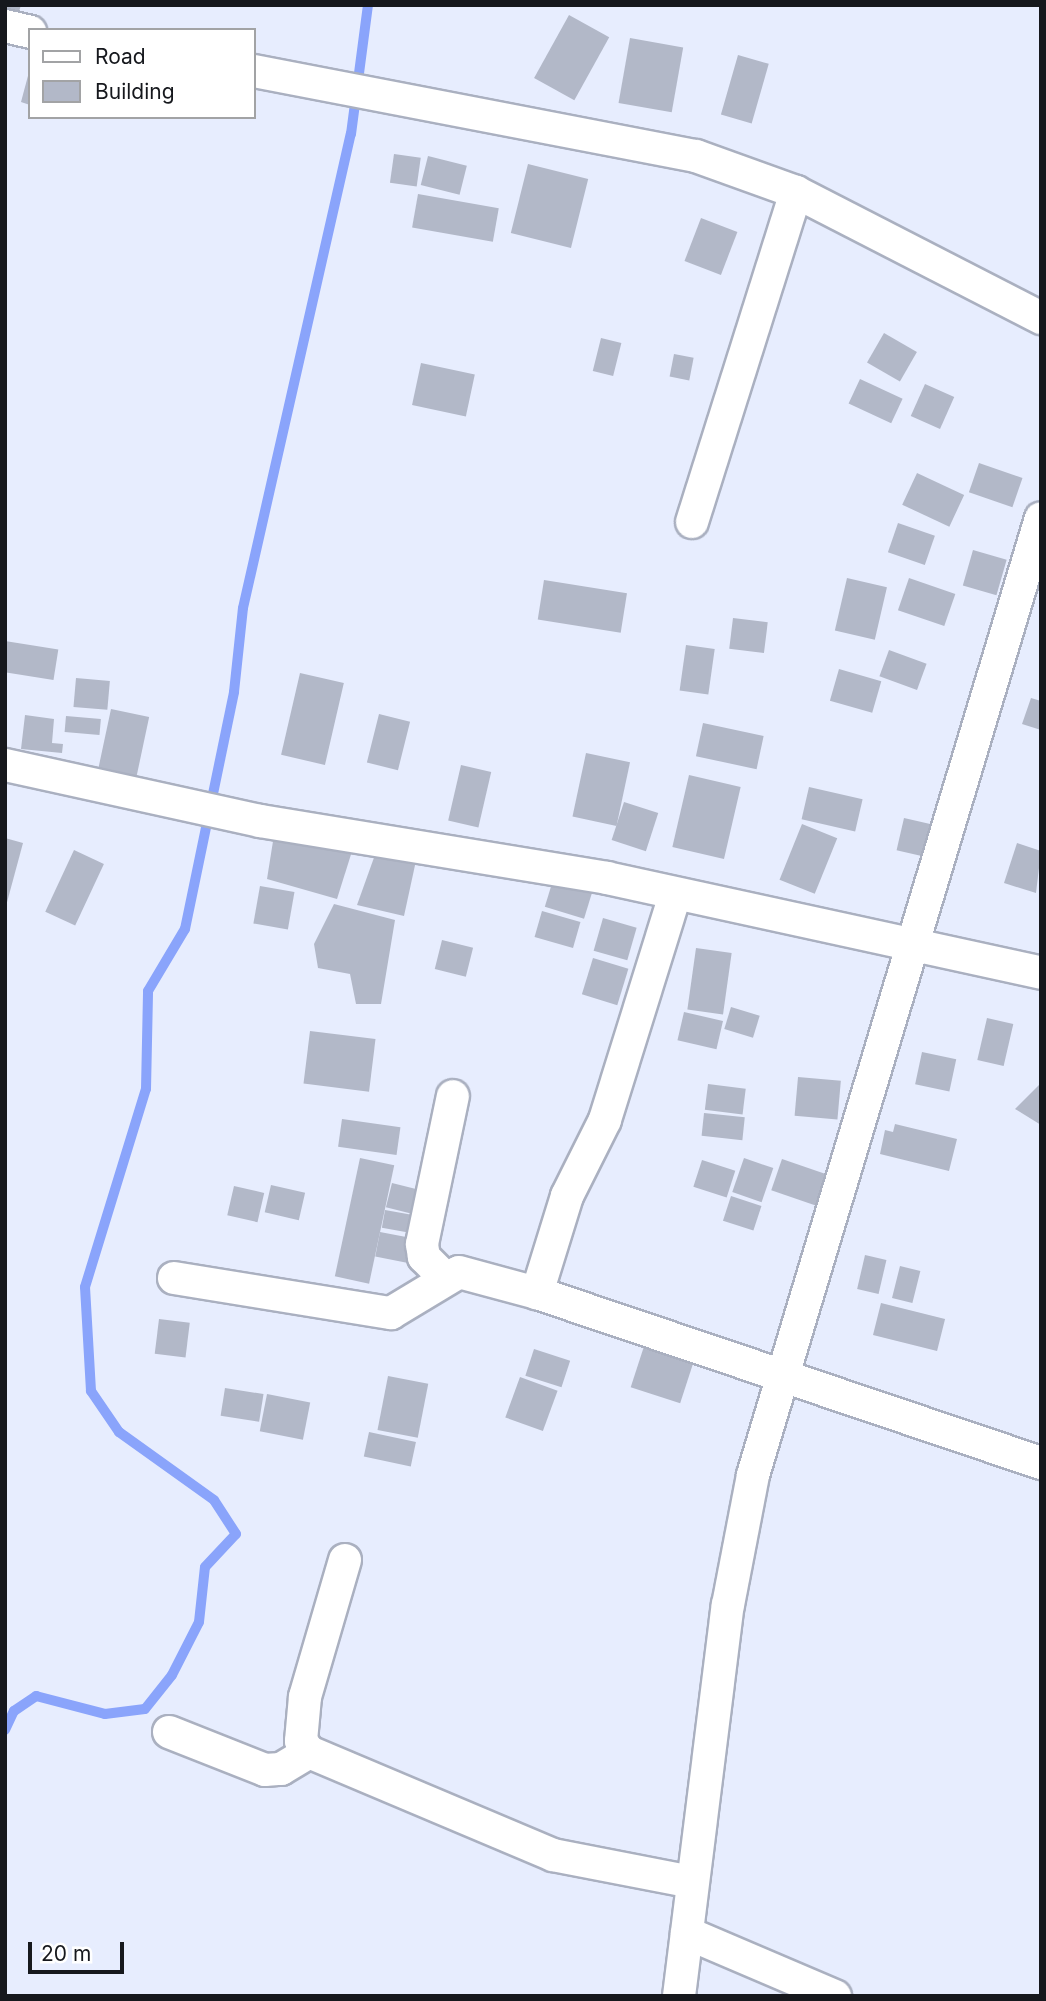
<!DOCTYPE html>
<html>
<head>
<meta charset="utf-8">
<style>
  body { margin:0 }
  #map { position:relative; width:1046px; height:2001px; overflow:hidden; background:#e7edfe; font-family:Inter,sans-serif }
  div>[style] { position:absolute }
  .stream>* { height:10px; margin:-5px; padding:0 5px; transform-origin:5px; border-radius:5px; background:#8aa4fb }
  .building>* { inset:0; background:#b2b8c8; transform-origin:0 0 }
  .roads { filter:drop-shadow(2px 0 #aab0c0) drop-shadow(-2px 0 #aab0c0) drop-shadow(0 2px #aab0c0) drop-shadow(0 -2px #aab0c0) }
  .minor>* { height:32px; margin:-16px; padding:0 16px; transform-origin:16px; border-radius:16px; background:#fff }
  span { translate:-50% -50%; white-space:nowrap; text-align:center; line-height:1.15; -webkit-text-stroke:5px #fff; paint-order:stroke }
  .frame { position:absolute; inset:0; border:7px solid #16181d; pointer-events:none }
  .legend { position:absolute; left:28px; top:28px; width:228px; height:91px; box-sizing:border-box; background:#fff; border:2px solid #a2a3a5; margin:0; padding:9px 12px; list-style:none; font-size:21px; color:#16181d }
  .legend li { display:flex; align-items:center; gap:14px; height:35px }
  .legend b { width:35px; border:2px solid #a2a3a5 }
  .scale { position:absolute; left:28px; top:1942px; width:96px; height:32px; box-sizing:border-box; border:4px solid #16181d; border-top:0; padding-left:9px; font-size:21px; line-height:24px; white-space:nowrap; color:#16181d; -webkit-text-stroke:5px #fff; paint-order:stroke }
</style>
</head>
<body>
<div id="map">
  <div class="stream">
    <i style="left:5px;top:1730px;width:21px;rotate:-65deg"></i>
    <i style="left:14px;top:1711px;width:27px;rotate:-34deg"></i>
    <i style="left:36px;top:1696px;width:71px;rotate:14.6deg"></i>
    <i style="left:105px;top:1714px;width:40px;rotate:-7.1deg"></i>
    <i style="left:145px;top:1709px;width:43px;rotate:-51.5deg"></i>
    <i style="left:172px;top:1675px;width:59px;rotate:-63deg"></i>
    <i style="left:199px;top:1622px;width:55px;rotate:-83.8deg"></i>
    <i style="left:205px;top:1567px;width:45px;rotate:-46.8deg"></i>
    <i style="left:236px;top:1534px;width:40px;rotate:-122.9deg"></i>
    <i style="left:214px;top:1500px;width:117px;rotate:-144.4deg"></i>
    <i style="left:119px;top:1432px;width:50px;rotate:-124.3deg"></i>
    <i style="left:91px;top:1391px;width:104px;rotate:-93.3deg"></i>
    <i style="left:85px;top:1287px;width:207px;rotate:-72.9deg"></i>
    <i style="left:146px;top:1089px;width:98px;rotate:-88.8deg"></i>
    <i style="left:148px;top:991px;width:72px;rotate:-59.2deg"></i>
    <i style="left:185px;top:929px;width:242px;rotate:-78.3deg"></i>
    <i style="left:234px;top:692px;width:84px;rotate:-83.9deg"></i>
    <i style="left:243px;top:608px;width:486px;rotate:-77.2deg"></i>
    <i style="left:351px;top:134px;width:130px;rotate:-82.5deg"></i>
  </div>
  <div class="building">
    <i style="clip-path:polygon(5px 5px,21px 5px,15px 25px,5px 22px)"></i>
    <i style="left:569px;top:15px;width:46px;height:72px;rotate:29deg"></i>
    <i style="left:630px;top:38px;width:54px;height:66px;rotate:10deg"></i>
    <i style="left:738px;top:55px;width:32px;height:62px;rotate:16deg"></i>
    <i style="clip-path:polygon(29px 72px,30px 72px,30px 105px,21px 102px)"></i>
    <i style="left:394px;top:154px;width:27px;height:29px;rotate:8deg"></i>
    <i style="left:428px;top:156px;width:40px;height:30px;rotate:14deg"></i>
    <i style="left:528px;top:164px;width:62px;height:71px;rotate:14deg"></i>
    <i style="left:418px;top:194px;width:82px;height:34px;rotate:10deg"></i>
    <i style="left:701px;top:218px;width:39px;height:46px;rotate:21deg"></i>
    <i style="left:884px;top:333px;width:38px;height:34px;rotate:30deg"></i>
    <i style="left:601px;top:338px;width:21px;height:34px;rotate:14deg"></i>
    <i style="left:674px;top:354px;width:20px;height:23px;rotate:11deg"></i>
    <i style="left:421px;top:363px;width:55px;height:43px;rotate:12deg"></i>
    <i style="left:860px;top:379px;width:47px;height:27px;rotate:25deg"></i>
    <i style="left:925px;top:384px;width:32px;height:35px;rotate:24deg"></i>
    <i style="left:979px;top:463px;width:46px;height:31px;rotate:19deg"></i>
    <i style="left:917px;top:473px;width:52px;height:35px;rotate:25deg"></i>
    <i style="left:898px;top:523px;width:39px;height:31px;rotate:19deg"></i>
    <i style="left:973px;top:550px;width:35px;height:37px;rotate:16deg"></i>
    <i style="left:847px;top:578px;width:41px;height:54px;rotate:13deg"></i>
    <i style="left:909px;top:578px;width:49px;height:34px;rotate:19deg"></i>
    <i style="left:544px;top:580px;width:84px;height:40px;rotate:9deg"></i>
    <i style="left:733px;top:618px;width:35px;height:31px;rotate:7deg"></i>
    <i style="left:5px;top:641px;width:54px;height:31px;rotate:9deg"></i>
    <i style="left:686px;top:645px;width:29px;height:46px;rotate:8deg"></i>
    <i style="left:889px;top:650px;width:40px;height:28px;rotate:20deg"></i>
    <i style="left:839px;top:669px;width:44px;height:33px;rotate:16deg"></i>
    <i style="left:300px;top:673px;width:45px;height:84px;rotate:13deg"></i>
    <i style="left:76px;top:678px;width:34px;height:29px;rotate:5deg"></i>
    <i style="clip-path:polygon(1031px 698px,1041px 701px,1041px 730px,1022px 724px)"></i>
    <i style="left:111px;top:709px;width:39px;height:74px;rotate:12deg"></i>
    <i style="left:379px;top:714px;width:32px;height:50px;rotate:14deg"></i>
    <i style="clip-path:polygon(25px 715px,54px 719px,52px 743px,63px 744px,62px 753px,21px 749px)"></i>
    <i style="left:66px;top:716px;width:35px;height:16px;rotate:5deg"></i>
    <i style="left:703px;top:723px;width:62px;height:34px;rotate:12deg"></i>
    <i style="left:586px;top:753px;width:45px;height:65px;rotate:12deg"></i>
    <i style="left:461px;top:765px;width:31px;height:57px;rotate:13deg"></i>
    <i style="left:689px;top:775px;width:53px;height:74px;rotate:13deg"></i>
    <i style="left:809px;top:787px;width:55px;height:33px;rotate:13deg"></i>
    <i style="left:624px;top:802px;width:36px;height:40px;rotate:18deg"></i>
    <i style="left:904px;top:818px;width:28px;height:33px;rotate:13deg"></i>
    <i style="left:802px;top:824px;width:38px;height:60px;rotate:22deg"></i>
    <i style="clip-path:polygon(274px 835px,353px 848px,337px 899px,267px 879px)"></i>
    <i style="clip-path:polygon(5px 838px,23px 843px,6px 906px,5px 906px)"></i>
    <i style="clip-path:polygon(1017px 843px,1041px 851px,1036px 893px,1004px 883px)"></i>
    <i style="left:74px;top:850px;width:33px;height:68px;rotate:25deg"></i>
    <i style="clip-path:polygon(376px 852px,417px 856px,404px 916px,357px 905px)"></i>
    <i style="left:553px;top:880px;width:41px;height:28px;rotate:17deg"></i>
    <i style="left:260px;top:886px;width:35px;height:38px;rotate:10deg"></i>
    <i style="clip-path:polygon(334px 904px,395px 920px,381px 1004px,356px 1004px,350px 974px,318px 968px,314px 944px)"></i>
    <i style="left:542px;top:911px;width:40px;height:27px;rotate:16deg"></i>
    <i style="left:603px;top:918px;width:35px;height:34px;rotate:16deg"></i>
    <i style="left:442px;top:940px;width:32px;height:30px;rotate:14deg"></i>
    <i style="left:696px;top:948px;width:36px;height:62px;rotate:8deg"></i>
    <i style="left:593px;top:958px;width:37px;height:38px;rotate:17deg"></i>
    <i style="left:731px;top:1007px;width:30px;height:23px;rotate:17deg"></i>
    <i style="left:684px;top:1012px;width:40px;height:29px;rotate:13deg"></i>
    <i style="left:987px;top:1018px;width:27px;height:43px;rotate:13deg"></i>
    <i style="left:310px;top:1031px;width:66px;height:53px;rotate:7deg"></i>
    <i style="left:922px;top:1052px;width:35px;height:33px;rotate:12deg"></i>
    <i style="left:798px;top:1077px;width:43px;height:39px;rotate:5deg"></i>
    <i style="clip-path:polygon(1041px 1083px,1041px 1125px,1015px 1109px)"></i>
    <i style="left:708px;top:1084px;width:38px;height:26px;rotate:7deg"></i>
    <i style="left:704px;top:1113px;width:41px;height:23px;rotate:6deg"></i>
    <i style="left:342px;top:1119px;width:59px;height:28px;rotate:8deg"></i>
    <i style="clip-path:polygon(895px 1124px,957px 1139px,949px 1171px,880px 1154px,885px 1130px,893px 1132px)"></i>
    <i style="left:360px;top:1158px;width:35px;height:121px;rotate:12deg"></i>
    <i style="left:744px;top:1158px;width:31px;height:36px;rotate:19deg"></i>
    <i style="left:782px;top:1159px;width:50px;height:33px;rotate:19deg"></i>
    <i style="left:702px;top:1160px;width:35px;height:28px;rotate:18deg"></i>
    <i style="left:392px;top:1183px;width:36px;height:25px;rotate:14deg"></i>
    <i style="left:271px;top:1185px;width:35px;height:28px;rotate:13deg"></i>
    <i style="left:234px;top:1186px;width:31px;height:30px;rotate:13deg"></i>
    <i style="left:731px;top:1196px;width:32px;height:26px;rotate:18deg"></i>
    <i style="left:385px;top:1210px;width:34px;height:18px;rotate:10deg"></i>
    <i style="left:380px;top:1232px;width:36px;height:25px;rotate:11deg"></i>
    <i style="left:865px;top:1255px;width:22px;height:35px;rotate:13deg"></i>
    <i style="left:900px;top:1266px;width:21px;height:33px;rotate:14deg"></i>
    <i style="left:881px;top:1303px;width:66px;height:33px;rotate:14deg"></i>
    <i style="left:159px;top:1319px;width:31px;height:35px;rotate:7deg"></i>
    <i style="left:648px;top:1334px;width:52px;height:56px;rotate:18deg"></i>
    <i style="left:534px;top:1349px;width:38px;height:28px;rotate:18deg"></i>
    <i style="left:388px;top:1376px;width:41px;height:55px;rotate:11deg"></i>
    <i style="left:520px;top:1377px;width:40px;height:43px;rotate:20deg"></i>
    <i style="left:225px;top:1388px;width:39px;height:28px;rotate:9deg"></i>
    <i style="left:267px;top:1394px;width:44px;height:38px;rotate:11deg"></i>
    <i style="left:369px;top:1432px;width:48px;height:25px;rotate:12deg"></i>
  </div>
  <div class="roads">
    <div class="minor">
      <i style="left:5px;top:26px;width:26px;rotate:13deg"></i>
      <i style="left:254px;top:71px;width:450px;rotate:10.9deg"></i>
      <i style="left:696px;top:156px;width:106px;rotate:19.8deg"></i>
      <i style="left:796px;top:192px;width:276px;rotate:27.2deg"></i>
      <i style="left:692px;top:522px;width:346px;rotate:-72.5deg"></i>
      <i style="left:5px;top:765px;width:261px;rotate:12.4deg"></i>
      <i style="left:260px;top:821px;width:352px;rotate:9.3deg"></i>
      <i style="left:607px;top:878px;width:444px;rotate:12.3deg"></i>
      <i style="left:675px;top:895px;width:236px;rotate:107.3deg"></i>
      <i style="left:605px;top:1120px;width:85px;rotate:116.6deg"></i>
      <i style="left:567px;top:1196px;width:102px;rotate:107.2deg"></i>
      <i style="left:537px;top:1293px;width:532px;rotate:18.64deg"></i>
      <i style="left:174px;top:1278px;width:220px;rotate:9.2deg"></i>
      <i style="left:391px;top:1313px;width:79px;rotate:-31.1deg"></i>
      <i style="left:459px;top:1272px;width:81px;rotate:15.1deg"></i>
      <i style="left:445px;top:1278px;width:30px;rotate:-135deg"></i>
      <i style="left:424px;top:1257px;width:13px;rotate:-99deg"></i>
      <i style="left:422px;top:1244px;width:151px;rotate:-78.2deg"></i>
      <i style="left:345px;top:1560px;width:143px;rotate:106.3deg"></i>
      <i style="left:305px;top:1697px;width:44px;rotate:95.2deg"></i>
      <i style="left:301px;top:1741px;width:14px;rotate:54deg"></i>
      <i style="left:309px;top:1752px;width:265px;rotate:22.9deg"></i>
      <i style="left:553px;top:1855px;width:142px;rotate:11deg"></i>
      <i style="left:169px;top:1732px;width:103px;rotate:21.6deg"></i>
      <i style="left:265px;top:1770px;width:16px;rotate:-4deg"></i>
      <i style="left:281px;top:1769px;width:33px;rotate:-31deg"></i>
      <i style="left:687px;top:1933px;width:161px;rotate:23.1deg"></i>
      <i style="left:679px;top:1996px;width:394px;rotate:-82.9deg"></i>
      <i style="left:728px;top:1605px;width:132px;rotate:-79.1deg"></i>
      <i style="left:753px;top:1475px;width:999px;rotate:-73.25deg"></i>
    </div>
  </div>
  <div class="frame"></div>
  <ul class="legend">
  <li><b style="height:9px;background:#fff"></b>Road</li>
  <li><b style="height:19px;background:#b2b8c8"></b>Building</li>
  </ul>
  <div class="scale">20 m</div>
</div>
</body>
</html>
